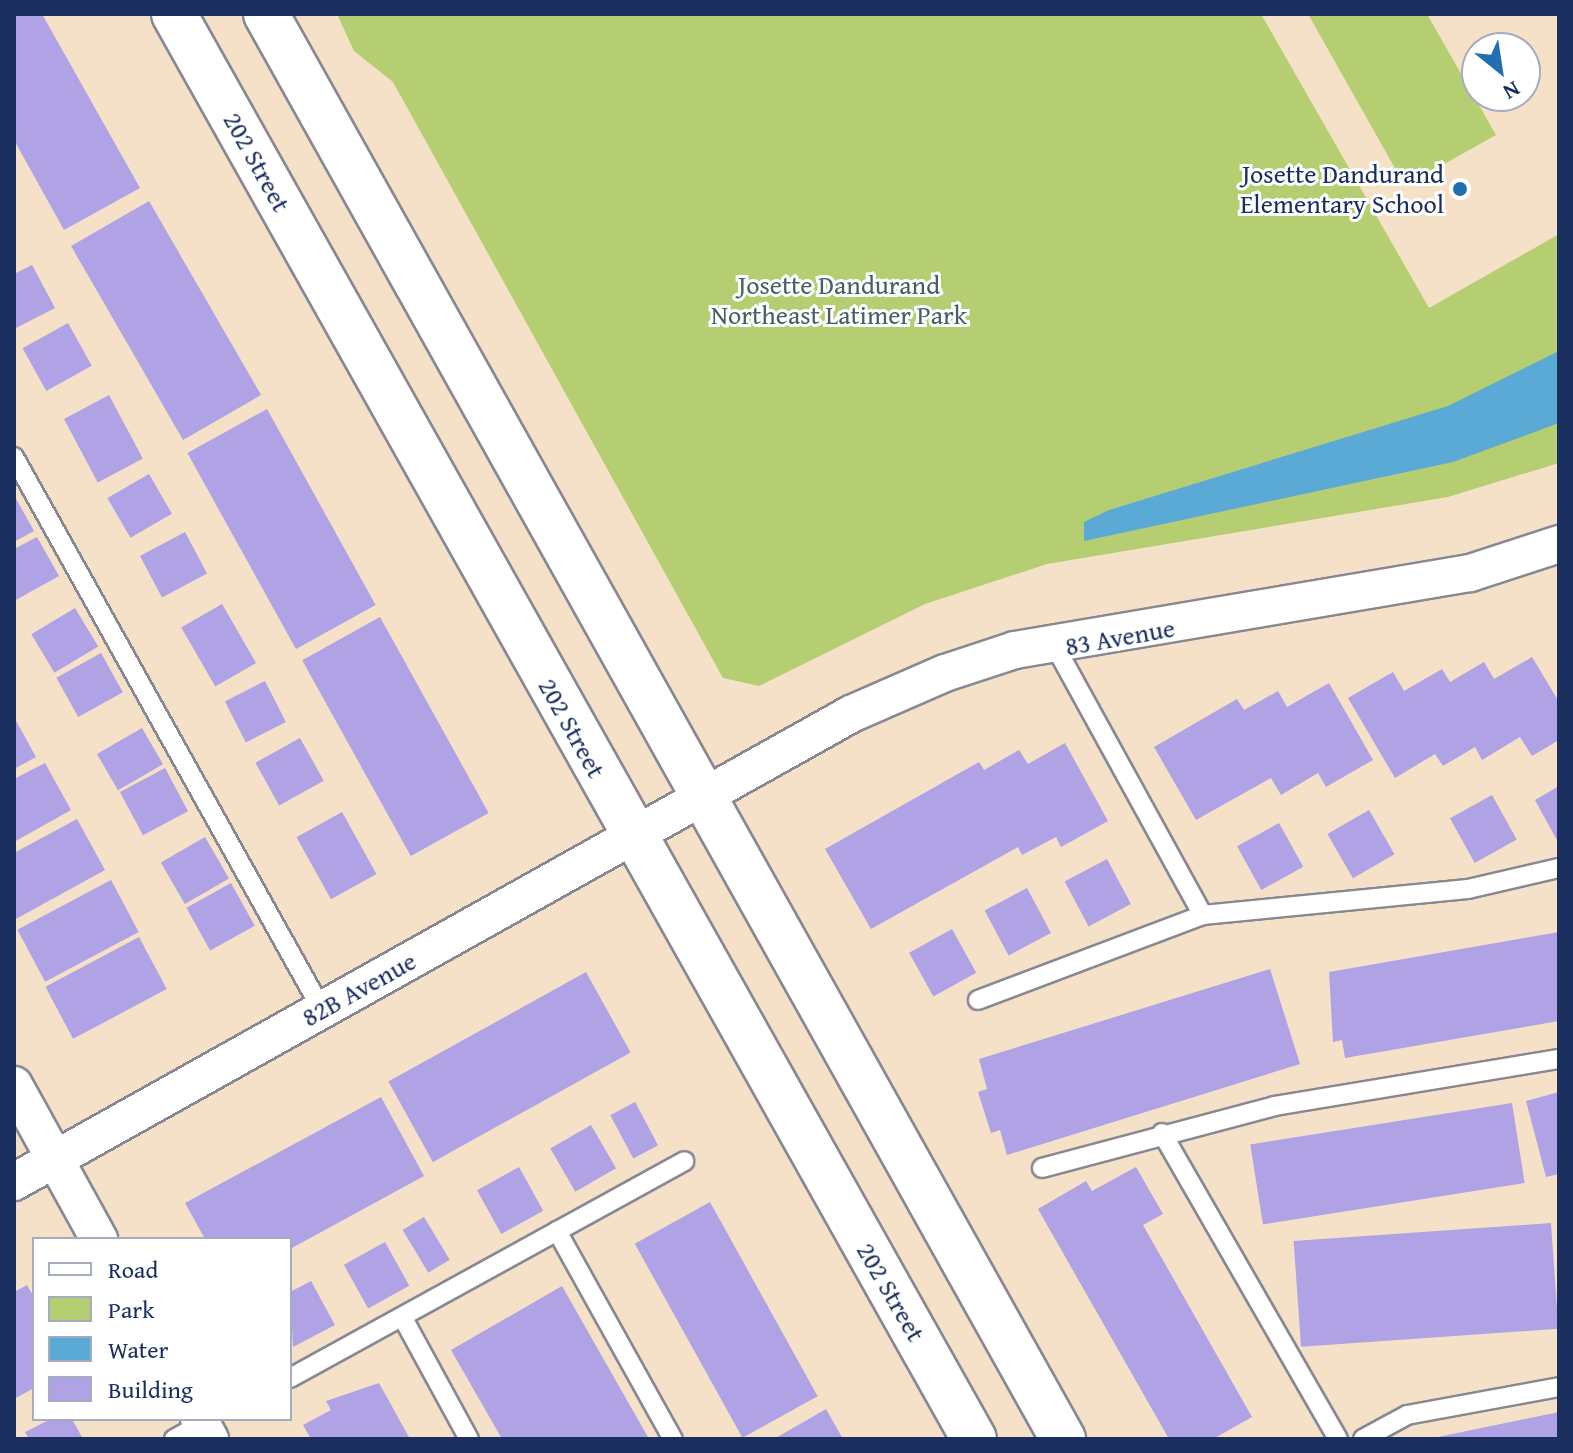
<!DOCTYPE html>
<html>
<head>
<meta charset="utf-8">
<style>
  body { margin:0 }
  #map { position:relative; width:1573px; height:1453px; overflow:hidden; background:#f5e1c8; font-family:"Gentium Book Plus",serif }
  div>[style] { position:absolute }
  .green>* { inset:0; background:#b6ce72 }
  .water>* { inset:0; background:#5baad5 }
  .building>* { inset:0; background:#afa2e5; transform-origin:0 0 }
  .roads { filter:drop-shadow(2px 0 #888893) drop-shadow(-2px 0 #888893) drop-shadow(0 2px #888893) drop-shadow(0 -2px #888893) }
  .lane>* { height:18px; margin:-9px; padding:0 9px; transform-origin:9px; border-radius:9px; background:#fff }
  .street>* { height:36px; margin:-18px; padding:0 18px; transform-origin:18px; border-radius:18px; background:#fff }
  .secondary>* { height:44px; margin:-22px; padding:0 22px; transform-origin:22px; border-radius:22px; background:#fff }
  .dots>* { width:22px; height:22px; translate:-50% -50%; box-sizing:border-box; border:4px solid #fff; border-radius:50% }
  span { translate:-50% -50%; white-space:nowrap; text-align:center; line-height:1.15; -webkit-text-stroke:6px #fff; paint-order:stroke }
  .street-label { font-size:26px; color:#1b2f5e }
  .poi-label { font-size:26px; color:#1b2f5e }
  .right { translate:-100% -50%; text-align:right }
  .park-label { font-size:26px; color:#4a5f64 }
  .frame { position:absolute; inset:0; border:16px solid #1b2f5e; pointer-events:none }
  .legend { position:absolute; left:32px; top:1237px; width:260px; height:184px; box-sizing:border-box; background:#fff; border:2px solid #a4acbf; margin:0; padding:10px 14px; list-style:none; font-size:24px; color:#1b2f5e }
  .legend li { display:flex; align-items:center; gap:16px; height:40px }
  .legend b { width:40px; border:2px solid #a4acbf }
  .north { position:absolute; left:1461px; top:32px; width:80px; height:80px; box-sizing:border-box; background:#fff; border:2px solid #a4acbf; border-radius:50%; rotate:150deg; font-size:22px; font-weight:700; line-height:32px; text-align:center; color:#1b2f5e }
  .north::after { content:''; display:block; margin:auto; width:28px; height:36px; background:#1f6fb2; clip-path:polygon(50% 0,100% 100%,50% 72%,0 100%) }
</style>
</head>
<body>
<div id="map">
  <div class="green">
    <i style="clip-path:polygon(337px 14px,1261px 14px,1429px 308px,1559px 234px,1559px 463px,1448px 497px,1047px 564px,925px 604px,759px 686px,723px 678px,393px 82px,354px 51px)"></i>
    <i style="clip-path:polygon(1308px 14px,1427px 14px,1496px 135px,1405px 186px)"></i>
  </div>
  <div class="water">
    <i style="clip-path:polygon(1559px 351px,1559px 423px,1453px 462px,1084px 541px,1084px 522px,1109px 510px,1448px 406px)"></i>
  </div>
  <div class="building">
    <i style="clip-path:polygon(14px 14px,42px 14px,140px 188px,64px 230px,14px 140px)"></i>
    <i style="left:149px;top:201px;width:224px;height:90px;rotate:60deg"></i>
    <i style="clip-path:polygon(32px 265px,55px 308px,14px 329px,14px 274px)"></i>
    <i style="left:68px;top:323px;width:49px;height:52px;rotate:61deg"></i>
    <i style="left:109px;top:395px;width:72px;height:51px;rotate:62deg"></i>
    <i style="left:267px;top:409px;width:224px;height:91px;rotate:61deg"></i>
    <i style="left:149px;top:474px;width:46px;height:48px;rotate:60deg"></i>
    <i style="clip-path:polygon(14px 495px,34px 531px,14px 542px)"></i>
    <i style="left:185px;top:532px;width:47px;height:51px;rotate:62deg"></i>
    <i style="clip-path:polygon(37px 537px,59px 576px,14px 601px,14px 549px)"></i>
    <i style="left:222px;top:604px;width:68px;height:47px;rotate:60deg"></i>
    <i style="left:75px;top:608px;width:45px;height:51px;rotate:59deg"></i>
    <i style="left:380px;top:617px;width:224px;height:89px;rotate:61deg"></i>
    <i style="left:101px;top:653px;width:45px;height:51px;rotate:61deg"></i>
    <i style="clip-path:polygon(1532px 657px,1559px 702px,1559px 740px,1532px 756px,1520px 737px,1482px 760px,1475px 747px,1443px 766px,1435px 754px,1395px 778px,1348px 698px,1393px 672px,1404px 691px,1442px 669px,1450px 682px,1484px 662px,1494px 679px)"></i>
    <i style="left:265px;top:681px;width:46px;height:45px;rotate:63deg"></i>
    <i style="clip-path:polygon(1329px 683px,1373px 760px,1326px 787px,1318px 773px,1281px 795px,1271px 778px,1196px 820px,1154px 747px,1237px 699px,1244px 710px,1278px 691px,1287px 707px)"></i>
    <i style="clip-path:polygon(14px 717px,36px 757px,14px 769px)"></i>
    <i style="left:142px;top:728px;width:42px;height:52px;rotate:60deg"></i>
    <i style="left:300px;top:738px;width:49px;height:51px;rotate:61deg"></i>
    <i style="clip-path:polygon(1065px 743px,1108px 821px,1061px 847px,1056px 837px,1022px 855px,1018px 847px,871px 929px,825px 849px,979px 762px,984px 770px,1019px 750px,1028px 764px)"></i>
    <i style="clip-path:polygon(45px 763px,71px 810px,14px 842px,14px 779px)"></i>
    <i style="left:165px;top:768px;width:49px;height:51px;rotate:62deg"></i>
    <i style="clip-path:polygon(1559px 786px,1559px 844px,1535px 800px)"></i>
    <i style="left:1492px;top:795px;width:51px;height:48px;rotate:61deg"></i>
    <i style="left:1369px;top:810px;width:51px;height:48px;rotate:60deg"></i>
    <i style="left:342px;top:812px;width:71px;height:52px;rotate:61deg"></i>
    <i style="clip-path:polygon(77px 819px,105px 870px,14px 920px,14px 853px)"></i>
    <i style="left:1279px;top:823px;width:50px;height:48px;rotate:61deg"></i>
    <i style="left:205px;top:837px;width:48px;height:51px;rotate:60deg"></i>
    <i style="left:1107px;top:859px;width:51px;height:48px;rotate:62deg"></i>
    <i style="left:111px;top:880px;width:59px;height:106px;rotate:62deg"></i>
    <i style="left:231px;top:883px;width:49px;height:51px;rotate:61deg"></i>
    <i style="left:1027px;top:888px;width:51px;height:48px;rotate:62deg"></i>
    <i style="left:952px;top:929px;width:50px;height:49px;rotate:61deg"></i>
    <i style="clip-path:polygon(1559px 932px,1559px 1021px,1345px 1058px,1342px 1040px,1333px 1042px,1329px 972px)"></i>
    <i style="left:139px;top:937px;width:59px;height:106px;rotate:62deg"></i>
    <i style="clip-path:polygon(1270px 969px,1300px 1064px,1007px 1155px,1000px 1130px,991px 1133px,978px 1092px,987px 1089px,979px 1059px)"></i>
    <i style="left:586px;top:972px;width:92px;height:226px;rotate:61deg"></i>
    <i style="clip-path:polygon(1559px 1092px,1559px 1174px,1546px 1177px,1526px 1101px)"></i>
    <i style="clip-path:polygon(381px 1097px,424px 1176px,290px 1249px,290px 1239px,205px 1239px,185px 1203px)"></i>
    <i style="left:635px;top:1102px;width:49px;height:28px;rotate:62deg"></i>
    <i style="left:1512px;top:1103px;width:81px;height:265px;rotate:81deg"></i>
    <i style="left:591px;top:1125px;width:50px;height:47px;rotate:60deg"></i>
    <i style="left:519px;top:1167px;width:50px;height:48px;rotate:61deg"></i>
    <i style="clip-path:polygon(1136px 1167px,1163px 1214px,1143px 1225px,1252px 1417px,1213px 1439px,1169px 1439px,1038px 1209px,1086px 1181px,1092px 1191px)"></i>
    <i style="left:710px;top:1202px;width:222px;height:86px;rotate:61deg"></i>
    <i style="left:424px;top:1217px;width:50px;height:25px;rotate:59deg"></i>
    <i style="left:1551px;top:1223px;width:106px;height:258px;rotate:86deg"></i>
    <i style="left:385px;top:1242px;width:50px;height:47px;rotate:61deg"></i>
    <i style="clip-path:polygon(311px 1281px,335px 1325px,293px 1347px,290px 1292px)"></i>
    <i style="clip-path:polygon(27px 1285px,34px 1297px,34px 1388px,14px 1399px,14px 1292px)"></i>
    <i style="clip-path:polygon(562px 1286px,649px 1439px,502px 1439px,451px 1350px)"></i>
    <i style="clip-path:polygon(379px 1383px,410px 1439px,311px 1439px,303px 1425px,331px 1410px,326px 1401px)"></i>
    <i style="clip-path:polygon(826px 1409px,843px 1439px,774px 1439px)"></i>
    <i style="clip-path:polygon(1559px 1412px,1559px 1439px,1433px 1439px,1433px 1438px)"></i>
    <i style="clip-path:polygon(51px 1419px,72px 1419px,83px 1439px,29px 1439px,25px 1432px)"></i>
  </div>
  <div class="roads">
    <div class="lane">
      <i style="left:14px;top:457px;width:633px;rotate:60.88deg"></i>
      <i style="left:1056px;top:648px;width:305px;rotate:61.2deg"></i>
      <i style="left:978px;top:1000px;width:241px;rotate:-20.7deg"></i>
      <i style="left:1203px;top:915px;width:266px;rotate:-5.6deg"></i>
      <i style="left:1468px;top:889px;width:93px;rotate:-13deg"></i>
      <i style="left:1162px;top:1133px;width:353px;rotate:60.1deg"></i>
      <i style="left:1042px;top:1168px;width:241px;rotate:-14.9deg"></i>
      <i style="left:1275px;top:1106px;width:288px;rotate:-9.4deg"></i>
      <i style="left:557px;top:1231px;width:238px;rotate:60.9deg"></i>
      <i style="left:404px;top:1320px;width:136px;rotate:61.4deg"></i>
      <i style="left:290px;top:1378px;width:450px;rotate:-28.8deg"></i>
      <i style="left:174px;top:1439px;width:39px;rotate:-29deg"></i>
      <i style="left:1363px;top:1439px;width:50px;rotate:-28.6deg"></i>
      <i style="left:1407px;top:1415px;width:155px;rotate:-10.4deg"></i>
    </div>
    <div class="street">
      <i style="left:14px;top:1085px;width:176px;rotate:61.1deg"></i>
      <i style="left:14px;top:1182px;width:959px;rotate:-29.21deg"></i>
      <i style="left:851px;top:714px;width:103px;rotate:-23.6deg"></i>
      <i style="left:945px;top:673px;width:74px;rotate:-18.2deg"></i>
      <i style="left:1015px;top:650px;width:461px;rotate:-9.6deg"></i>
      <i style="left:1470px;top:573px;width:94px;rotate:-18deg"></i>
      <i style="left:199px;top:1419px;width:23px;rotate:61deg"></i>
    </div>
    <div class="secondary">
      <i style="left:174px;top:14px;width:1634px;rotate:60.69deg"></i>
      <i style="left:266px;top:14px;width:1633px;rotate:60.78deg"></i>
    </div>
  </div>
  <div class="dots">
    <i style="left:1460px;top:189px;background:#1f6fb2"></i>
  </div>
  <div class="street-label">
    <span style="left:257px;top:162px;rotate:61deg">202 Street</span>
    <span style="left:1120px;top:637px;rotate:-10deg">83 Avenue</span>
    <span style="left:572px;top:728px;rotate:61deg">202 Street</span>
    <span style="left:359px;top:989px;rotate:-29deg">82B Avenue</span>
    <span style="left:891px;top:1292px;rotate:60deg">202 Street</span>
  </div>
  <div class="poi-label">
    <span class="right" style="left:1444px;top:189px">Josette Dandurand<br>Elementary School</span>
  </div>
  <div class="park-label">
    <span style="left:839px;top:300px">Josette Dandurand<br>Northeast Latimer Park</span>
  </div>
  <div class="frame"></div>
  <ul class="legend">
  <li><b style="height:10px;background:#fff"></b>Road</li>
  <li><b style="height:22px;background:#b6ce72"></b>Park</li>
  <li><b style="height:22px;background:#5baad5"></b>Water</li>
  <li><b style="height:22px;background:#afa2e5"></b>Building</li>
  </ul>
  <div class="north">N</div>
</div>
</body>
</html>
